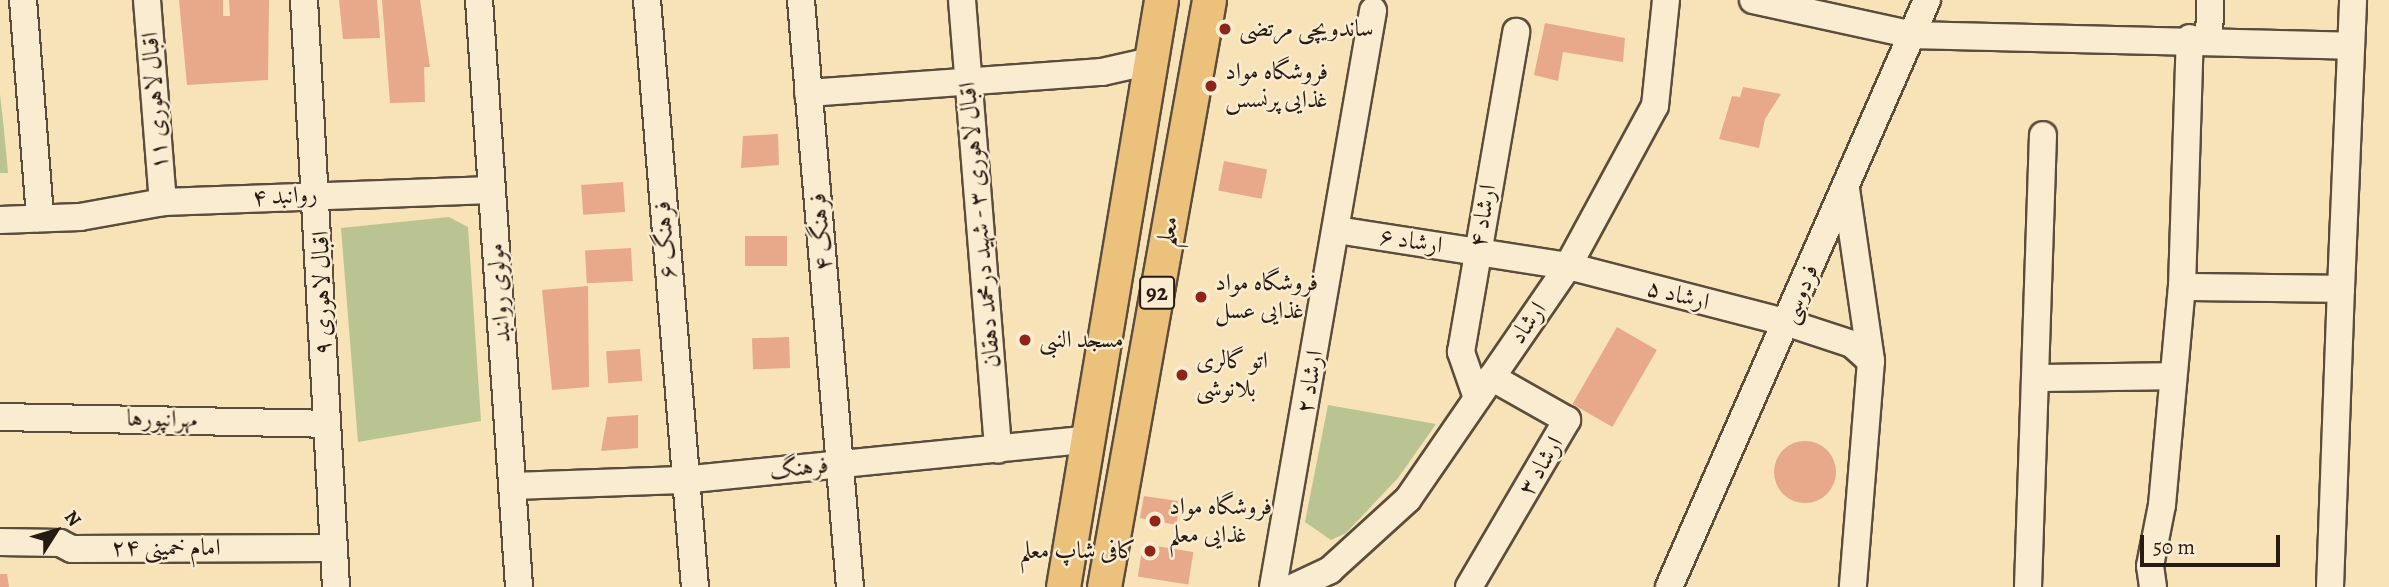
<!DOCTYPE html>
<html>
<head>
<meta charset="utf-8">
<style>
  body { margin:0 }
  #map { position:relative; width:2389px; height:587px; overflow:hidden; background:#f8e2b7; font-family:Alegreya,Amiri,serif }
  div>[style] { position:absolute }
  .green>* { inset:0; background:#b9c492 }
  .building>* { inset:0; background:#e7a989; transform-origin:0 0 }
  .round { border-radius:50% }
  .roads { filter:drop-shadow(2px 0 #5b4c3c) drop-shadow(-2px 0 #5b4c3c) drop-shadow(0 2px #5b4c3c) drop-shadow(0 -2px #5b4c3c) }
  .minor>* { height:26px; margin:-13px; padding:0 13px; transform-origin:13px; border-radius:13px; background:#faecd0 }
  .major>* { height:33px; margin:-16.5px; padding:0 16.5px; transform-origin:16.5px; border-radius:16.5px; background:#ecc17c }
  .dots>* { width:19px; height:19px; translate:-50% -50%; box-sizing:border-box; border:4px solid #faecd0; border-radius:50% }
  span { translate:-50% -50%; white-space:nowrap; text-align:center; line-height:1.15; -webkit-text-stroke:5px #faecd0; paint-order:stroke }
  .shield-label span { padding:2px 5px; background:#faecd0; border:2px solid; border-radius:5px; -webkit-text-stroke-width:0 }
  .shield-label { font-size:23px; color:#271a13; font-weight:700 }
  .poi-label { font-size:24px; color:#271a13 }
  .left { translate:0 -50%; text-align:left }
  .right { translate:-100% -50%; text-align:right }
  .street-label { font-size:24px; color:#271a13 }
  .north { position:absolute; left:21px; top:496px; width:70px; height:70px; -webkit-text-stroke:5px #faecd0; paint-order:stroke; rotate:53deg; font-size:19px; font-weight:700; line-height:28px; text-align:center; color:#271a13 }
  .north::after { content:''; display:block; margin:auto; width:24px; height:32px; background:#271a13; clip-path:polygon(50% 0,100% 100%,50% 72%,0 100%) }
  .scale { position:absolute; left:2140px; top:535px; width:140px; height:32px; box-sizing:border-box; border:4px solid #271a13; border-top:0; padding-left:9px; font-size:21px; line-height:24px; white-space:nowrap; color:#271a13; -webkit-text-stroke:5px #faecd0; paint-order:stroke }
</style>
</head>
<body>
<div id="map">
  <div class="green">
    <i style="clip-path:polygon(0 94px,4px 130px,8px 173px,0 173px)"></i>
    <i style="clip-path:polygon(449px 217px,468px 227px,481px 421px,358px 442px,341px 228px)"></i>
    <i style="clip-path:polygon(1328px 405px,1436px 424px,1398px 478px,1346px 533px,1331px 540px,1305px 522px)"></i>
  </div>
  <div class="building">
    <i style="clip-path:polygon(179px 0,223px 0,223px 16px,230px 16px,229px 0,269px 0,268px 80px,187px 85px)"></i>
    <i style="clip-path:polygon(339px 0,377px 0,380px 38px,343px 39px)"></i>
    <i style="clip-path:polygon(382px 0,420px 0,430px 67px,424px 67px,425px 102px,390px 103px)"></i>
    <i style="clip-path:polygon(1545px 23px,1625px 38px,1623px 62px,1563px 52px,1558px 81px,1534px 75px)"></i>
    <i style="clip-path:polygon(1743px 87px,1781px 94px,1765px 119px,1759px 148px,1719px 139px,1732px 96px,1740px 97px)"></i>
    <i style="clip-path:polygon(778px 134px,779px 165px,741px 168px,743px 136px)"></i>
    <i style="left:1224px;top:161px;width:44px;height:30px;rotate:11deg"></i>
    <i style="left:623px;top:182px;width:30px;height:42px;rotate:86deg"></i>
    <i style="left:787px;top:236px;width:30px;height:42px;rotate:90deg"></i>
    <i style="left:631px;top:248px;width:33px;height:46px;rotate:87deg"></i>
    <i style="clip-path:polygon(588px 286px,589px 387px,552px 390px,542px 290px)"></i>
    <i style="left:1617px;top:327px;width:46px;height:89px;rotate:30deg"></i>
    <i style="left:789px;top:337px;width:31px;height:37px;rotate:88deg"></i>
    <i style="left:640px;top:349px;width:32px;height:34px;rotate:86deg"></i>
    <i style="clip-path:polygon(638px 415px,638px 448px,601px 451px,607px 417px)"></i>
    <i class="round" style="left:1774px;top:441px;width:62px;height:62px"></i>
    <i style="clip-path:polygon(1144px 496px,1178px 501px,1177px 525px,1140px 518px)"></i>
    <i style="left:1143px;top:544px;width:51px;height:33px;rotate:9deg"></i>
    <i style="clip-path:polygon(0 574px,7px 574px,9px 587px,0 587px)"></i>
  </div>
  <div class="roads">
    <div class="minor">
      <i style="left:23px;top:0;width:219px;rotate:85.5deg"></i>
      <i style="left:147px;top:0;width:203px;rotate:85.5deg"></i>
      <i style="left:304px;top:0;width:588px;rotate:86.88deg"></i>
      <i style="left:479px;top:0;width:588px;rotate:86.1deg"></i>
      <i style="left:647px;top:0;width:589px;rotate:85.33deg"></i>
      <i style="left:801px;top:0;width:589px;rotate:85.23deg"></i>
      <i style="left:962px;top:0;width:451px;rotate:85.4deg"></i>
      <i style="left:1753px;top:0;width:164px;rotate:12.3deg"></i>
      <i style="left:1913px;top:35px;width:435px;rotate:1.4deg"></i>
      <i style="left:2209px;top:38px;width:38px;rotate:-88deg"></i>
      <i style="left:808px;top:93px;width:295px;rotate:-4.1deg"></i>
      <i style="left:1102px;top:72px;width:50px;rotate:-12.7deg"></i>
      <i style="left:1846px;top:189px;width:174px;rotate:81.7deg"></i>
      <i style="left:1871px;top:361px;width:227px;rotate:94.6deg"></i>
      <i style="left:0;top:220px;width:80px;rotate:-2.1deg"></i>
      <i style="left:80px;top:217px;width:84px;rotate:-10.2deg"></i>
      <i style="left:163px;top:202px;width:329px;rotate:-2.1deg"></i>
      <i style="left:1337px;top:230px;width:234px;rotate:8.9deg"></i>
      <i style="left:1568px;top:266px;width:227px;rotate:14.5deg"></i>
      <i style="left:1788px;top:323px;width:67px;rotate:18.2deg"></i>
      <i style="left:1852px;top:344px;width:25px;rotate:42deg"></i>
      <i style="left:2182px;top:287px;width:159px;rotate:0.7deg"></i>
      <i style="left:2341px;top:289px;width:289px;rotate:-87.6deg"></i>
      <i style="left:2036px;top:378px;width:137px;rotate:-0.8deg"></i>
      <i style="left:1477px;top:398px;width:49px;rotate:-109.2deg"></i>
      <i style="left:1461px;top:352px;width:325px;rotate:-80.2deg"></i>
      <i style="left:0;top:417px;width:325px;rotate:1.2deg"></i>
      <i style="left:513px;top:486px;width:169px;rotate:-2deg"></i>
      <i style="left:682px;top:480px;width:405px;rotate:-5.7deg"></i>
      <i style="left:0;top:542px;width:60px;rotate:1deg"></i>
      <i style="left:60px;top:543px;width:13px;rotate:27deg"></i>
      <i style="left:72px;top:549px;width:261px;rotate:-0.2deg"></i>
      <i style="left:1273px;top:587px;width:585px;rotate:-80.15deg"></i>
      <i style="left:1294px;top:587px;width:40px;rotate:-25deg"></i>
      <i style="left:1330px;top:570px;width:105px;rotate:-42.3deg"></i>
      <i style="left:1408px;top:499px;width:283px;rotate:-55.5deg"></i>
      <i style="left:1568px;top:266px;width:182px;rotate:-61.5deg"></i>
      <i style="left:1655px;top:106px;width:107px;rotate:-84.1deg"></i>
      <i style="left:1469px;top:587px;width:194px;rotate:-59.6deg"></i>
      <i style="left:1567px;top:420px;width:87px;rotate:-150.5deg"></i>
      <i style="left:1669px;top:587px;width:641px;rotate:-66.27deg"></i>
      <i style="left:2028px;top:587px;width:452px;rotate:-88.1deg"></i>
      <i style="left:2153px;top:587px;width:21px;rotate:-98deg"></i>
      <i style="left:2150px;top:566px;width:62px;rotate:-78.9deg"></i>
      <i style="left:2162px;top:505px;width:219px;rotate:-84.8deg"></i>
      <i style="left:2182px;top:287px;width:249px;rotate:-88.2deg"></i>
      <i style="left:2330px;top:587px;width:298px;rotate:-87.9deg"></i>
    </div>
    <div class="major">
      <i style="left:1063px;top:587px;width:595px;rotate:-80.52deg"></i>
      <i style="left:1104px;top:587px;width:596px;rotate:-79.86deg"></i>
    </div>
  </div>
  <div class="dots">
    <i style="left:1225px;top:29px;background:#8f2418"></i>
    <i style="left:1211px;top:86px;background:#8f2418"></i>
    <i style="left:1201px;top:297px;background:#8f2418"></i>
    <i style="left:1025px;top:340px;background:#8f2418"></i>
    <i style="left:1182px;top:375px;background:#8f2418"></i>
    <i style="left:1155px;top:521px;background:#8f2418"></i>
    <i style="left:1150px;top:551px;background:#8f2418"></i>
  </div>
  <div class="shield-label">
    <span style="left:1157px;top:293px">92</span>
  </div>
  <div class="poi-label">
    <span class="left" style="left:1239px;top:29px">ساندویچی مرتضی</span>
    <span class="left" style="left:1225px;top:86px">فروشگاه مواد<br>غذایی پرنسس</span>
    <span class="left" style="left:1215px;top:297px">فروشگاه مواد<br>غذایی عسل</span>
    <span class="left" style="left:1039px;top:340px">مسجد النبی</span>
    <span class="left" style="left:1196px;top:375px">اتو گالری<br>بلانوشی</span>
    <span class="left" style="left:1169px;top:521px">فروشگاه مواد<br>غذایی معلم</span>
    <span class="right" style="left:1136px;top:551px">کافی شاپ معلم</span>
  </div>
  <div class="street-label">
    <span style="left:155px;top:101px;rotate:-94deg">اقبال لاهوری ۱۱</span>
    <span style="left:285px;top:196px;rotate:-3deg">روانبد ۴</span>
    <span style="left:1483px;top:216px;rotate:-80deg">ارشاد ۴</span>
    <span style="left:980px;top:225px;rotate:-95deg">اقبال لاهوری ۳ - شهید درمحمد دهقان</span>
    <span style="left:1168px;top:231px;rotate:-80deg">معلم</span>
    <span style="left:821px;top:232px;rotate:-95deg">فرهنگ ۴</span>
    <span style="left:665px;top:240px;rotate:-94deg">فرهنگ ۶</span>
    <span style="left:1411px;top:241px;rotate:9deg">ارشاد ۶</span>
    <span style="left:322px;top:293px;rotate:-91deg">اقبال لاهوری ۹</span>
    <span style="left:499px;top:293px;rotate:-94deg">مولوی روانبد</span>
    <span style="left:1800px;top:294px;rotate:-67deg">فردوسی</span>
    <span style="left:1678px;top:295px;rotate:14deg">ارشاد ۵</span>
    <span style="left:1528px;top:323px;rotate:-55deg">ارشاد</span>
    <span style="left:1310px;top:382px;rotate:-80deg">ارشاد ۲</span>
    <span style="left:162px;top:419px;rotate:1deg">مهرانپورها</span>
    <span style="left:1541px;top:466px;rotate:-59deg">ارشاد ۳</span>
    <span style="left:799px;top:468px;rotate:-6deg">فرهنگ</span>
    <span style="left:166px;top:548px">امام خمینی ۲۴</span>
  </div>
  <div class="north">N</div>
  <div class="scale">50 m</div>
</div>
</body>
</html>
